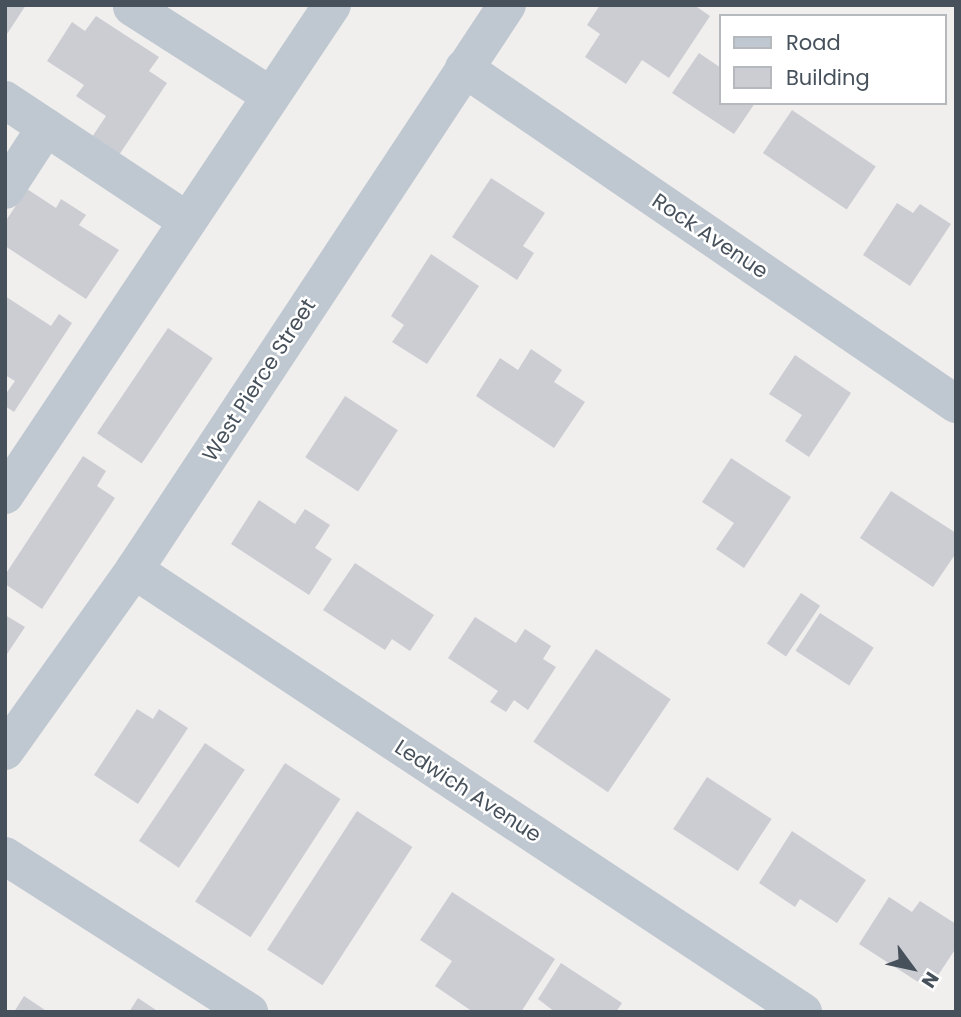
<!DOCTYPE html>
<html>
<head>
<meta charset="utf-8">
<style>
  body { margin:0 }
  #map { position:relative; width:961px; height:1017px; overflow:hidden; background:#f1eeee; font-family:Poppins,sans-serif }
  div>[style] { position:absolute }
  .building>* { inset:0; background:#cbcdd3; transform-origin:0 0 }
  .minor>* { height:38px; margin:-19px; padding:0 19px; transform-origin:19px; border-radius:19px; background:#bfc8d0 }
  span { translate:-50% -50%; white-space:nowrap; text-align:center; line-height:1.15; -webkit-text-stroke:5px #fff; paint-order:stroke }
  .street-label { font-size:21px; color:#47515b }
  .frame { position:absolute; inset:0; border:7px solid #47515b; pointer-events:none }
  .legend { position:absolute; left:719px; top:14px; width:228px; height:91px; box-sizing:border-box; background:#fff; border:2px solid #b5b9bd; margin:0; padding:9px 12px; list-style:none; font-size:21px; color:#47515b }
  .legend li { display:flex; align-items:center; gap:14px; height:35px }
  .legend b { width:35px; border:2px solid #b5b9bd }
  .north { position:absolute; left:877px; top:933px; width:70px; height:70px; -webkit-text-stroke:5px #fff; paint-order:stroke; rotate:123deg; font-size:19px; font-weight:700; line-height:28px; text-align:center; color:#47515b }
  .north::after { content:''; display:block; margin:auto; width:24px; height:32px; background:#47515b; clip-path:polygon(50% 0,100% 100%,50% 72%,0 100%) }
</style>
</head>
<body>
<div id="map">
  <div class="building">
    <i style="clip-path:polygon(5px 5px,26px 5px,5px 37px)"></i>
    <i style="clip-path:polygon(600px 5px,694px 5px,710px 16px,669px 78px,642px 60px,626px 84px,585px 57px,600px 34px,587px 25px)"></i>
    <i style="clip-path:polygon(96px 16px,159px 57px,149px 71px,167px 83px,119px 155px,92px 137px,106px 116px,76px 96px,84px 85px,47px 61px,72px 22px,85px 31px)"></i>
    <i style="clip-path:polygon(699px 53px,721px 68px,721px 103px,755px 103px,734px 134px,672px 93px)"></i>
    <i style="left:792px;top:110px;width:101px;height:52px;rotate:34deg"></i>
    <i style="clip-path:polygon(491px 178px,545px 213px,523px 246px,534px 253px,517px 280px,452px 237px)"></i>
    <i style="clip-path:polygon(27px 189px,56px 208px,61px 199px,86px 215px,79px 225px,119px 250px,86px 299px,5px 246px,5px 222px)"></i>
    <i style="clip-path:polygon(897px 203px,913px 213px,920px 204px,951px 224px,910px 286px,863px 255px)"></i>
    <i style="clip-path:polygon(431px 254px,479px 286px,427px 364px,392px 342px,404px 325px,391px 316px)"></i>
    <i style="clip-path:polygon(5px 296px,51px 326px,59px 314px,72px 323px,14px 412px,5px 406px,5px 395px,15px 381px,5px 375px)"></i>
    <i style="left:168px;top:328px;width:54px;height:127px;rotate:34deg"></i>
    <i style="clip-path:polygon(531px 349px,562px 370px,554px 382px,585px 402px,554px 448px,476px 396px,500px 358px,518px 370px)"></i>
    <i style="clip-path:polygon(795px 355px,851px 393px,809px 457px,785px 441px,802px 415px,769px 394px)"></i>
    <i style="left:345px;top:396px;width:63px;height:73px;rotate:33deg"></i>
    <i style="clip-path:polygon(83px 456px,106px 471px,97px 486px,115px 498px,42px 609px,5px 584px,5px 575px)"></i>
    <i style="clip-path:polygon(731px 458px,791px 497px,744px 568px,716px 549px,734px 523px,702px 502px)"></i>
    <i style="clip-path:polygon(891px 491px,956px 533px,956px 553px,933px 587px,860px 538px)"></i>
    <i style="clip-path:polygon(259px 500px,295px 524px,305px 509px,330px 525px,315px 548px,332px 559px,309px 595px,231px 544px)"></i>
    <i style="clip-path:polygon(355px 563px,434px 615px,410px 651px,392px 639px,385px 650px,323px 610px)"></i>
    <i style="left:801px;top:593px;width:23px;height:61px;rotate:34deg"></i>
    <i style="left:820px;top:613px;width:64px;height:45px;rotate:33deg"></i>
    <i style="clip-path:polygon(5px 615px,25px 627px,5px 657px)"></i>
    <i style="clip-path:polygon(475px 617px,516px 643px,525px 629px,551px 646px,543px 659px,556px 667px,528px 710px,514px 700px,506px 712px,490px 702px,498px 691px,448px 658px)"></i>
    <i style="left:596px;top:649px;width:90px;height:112px;rotate:34deg"></i>
    <i style="clip-path:polygon(137px 709px,153px 719px,159px 709px,188px 728px,138px 804px,94px 775px)"></i>
    <i style="left:205px;top:743px;width:48px;height:118px;rotate:34deg"></i>
    <i style="left:285px;top:763px;width:66px;height:165px;rotate:33deg"></i>
    <i style="left:707px;top:777px;width:77px;height:62px;rotate:33deg"></i>
    <i style="left:357px;top:811px;width:66px;height:165px;rotate:33deg"></i>
    <i style="clip-path:polygon(792px 831px,866px 880px,837px 923px,800px 899px,795px 907px,759px 883px)"></i>
    <i style="clip-path:polygon(452px 892px,555px 959px,521px 1012px,473px 1012px,435px 986px,452px 961px,420px 940px)"></i>
    <i style="clip-path:polygon(889px 897px,912px 912px,920px 901px,956px 924px,956px 948px,929px 989px,859px 944px)"></i>
    <i style="clip-path:polygon(561px 963px,622px 1003px,616px 1012px,555px 1012px,538px 999px)"></i>
    <i style="clip-path:polygon(24px 996px,48px 1012px,14px 1012px)"></i>
    <i style="clip-path:polygon(138px 998px,159px 1012px,129px 1012px)"></i>
  </div>
  <div class="minor">
    <i style="left:132px;top:7px;width:165px;rotate:32.6deg"></i>
    <i style="left:464px;top:68px;width:596px;rotate:34.33deg"></i>
    <i style="left:5px;top:100px;width:219px;rotate:33.6deg"></i>
    <i style="left:5px;top:190px;width:75px;rotate:-56.9deg"></i>
    <i style="left:5px;top:495px;width:589px;rotate:-56.28deg"></i>
    <i style="left:134px;top:570px;width:802px;rotate:33.45deg"></i>
    <i style="left:5px;top:751px;width:222px;rotate:-54.5deg"></i>
    <i style="left:134px;top:570px;width:677px;rotate:-56.57deg"></i>
    <i style="left:5px;top:856px;width:290px;rotate:32.6deg"></i>
  </div>
  <div class="street-label">
    <span style="left:710px;top:236px;rotate:34deg">Rock Avenue</span>
    <span style="left:259px;top:380px;rotate:-57deg">West Pierce Street</span>
    <span style="left:468px;top:791px;rotate:33deg">Ledwich Avenue</span>
  </div>
  <div class="frame"></div>
  <ul class="legend">
  <li><b style="height:9px;background:#bfc8d0"></b>Road</li>
  <li><b style="height:19px;background:#cbcdd3"></b>Building</li>
  </ul>
  <div class="north">N</div>
</div>
</body>
</html>
